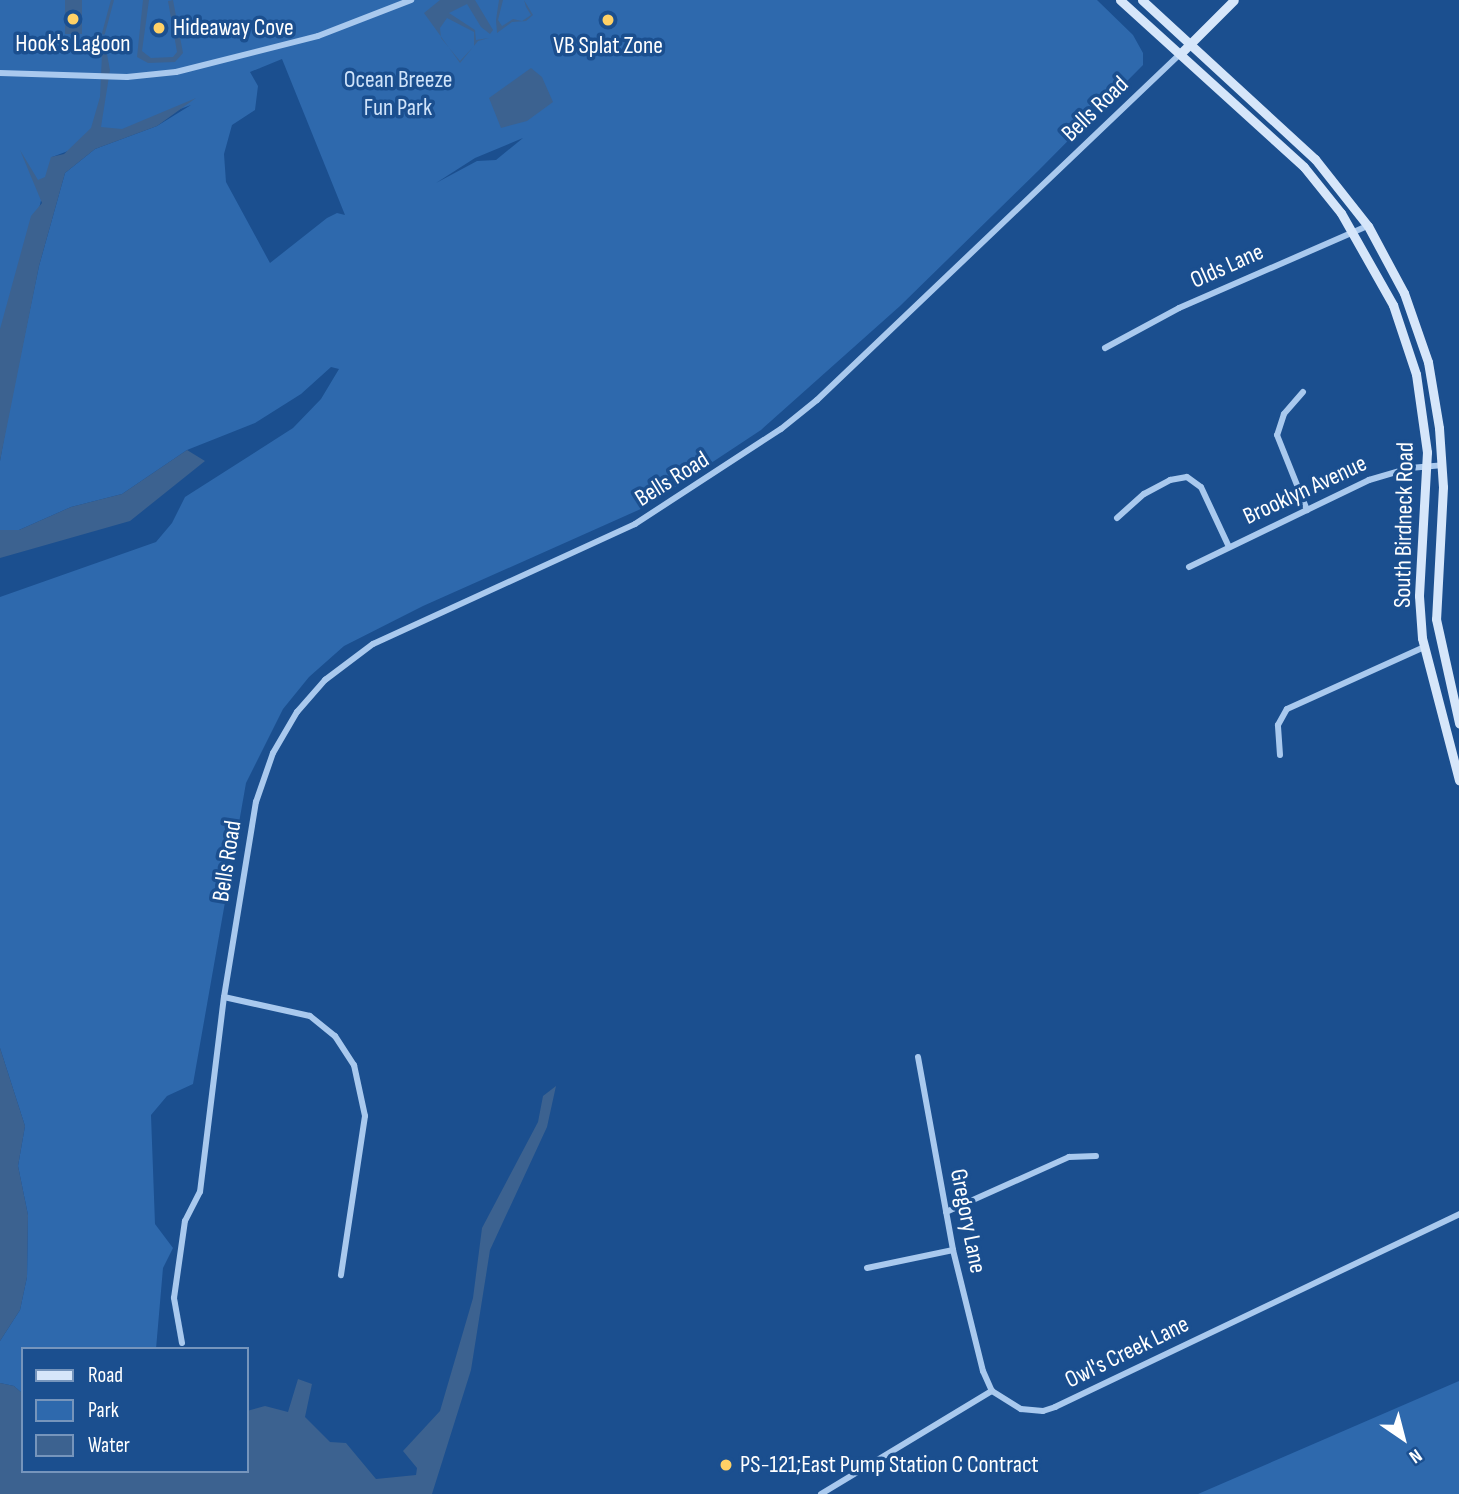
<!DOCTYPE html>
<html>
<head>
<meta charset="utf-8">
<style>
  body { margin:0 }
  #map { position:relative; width:1459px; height:1494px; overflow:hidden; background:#1b4f8f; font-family:"Sofia Sans Condensed",sans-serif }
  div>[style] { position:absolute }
  .green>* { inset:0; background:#2e69ad }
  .water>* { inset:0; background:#3c6290; transform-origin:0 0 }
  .stream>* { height:2.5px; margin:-1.25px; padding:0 1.25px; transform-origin:1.25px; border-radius:1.25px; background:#3c6290 }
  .street>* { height:6px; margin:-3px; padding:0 3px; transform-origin:3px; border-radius:3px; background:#a9c9ee }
  .secondary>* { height:9px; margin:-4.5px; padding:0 4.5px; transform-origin:4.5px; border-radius:4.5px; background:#d6e6fa }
  .dots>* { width:19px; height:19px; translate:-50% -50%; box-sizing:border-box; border:4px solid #1b4f8f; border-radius:50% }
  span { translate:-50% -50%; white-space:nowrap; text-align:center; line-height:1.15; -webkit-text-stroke:7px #1b4f8f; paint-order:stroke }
  .poi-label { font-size:24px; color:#fff }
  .left { translate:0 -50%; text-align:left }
  .park-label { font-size:24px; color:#cfe3fa }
  .street-label { font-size:24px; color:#fff }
  .legend { position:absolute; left:21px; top:1347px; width:228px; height:126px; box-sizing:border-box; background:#1b4f8f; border:2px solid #7695bc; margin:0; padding:9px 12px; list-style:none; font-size:21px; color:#fff }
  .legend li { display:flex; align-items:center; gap:14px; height:35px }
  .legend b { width:35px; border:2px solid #7695bc }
  .north { position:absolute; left:1368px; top:1403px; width:70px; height:70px; -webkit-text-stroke:5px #1b4f8f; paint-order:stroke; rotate:145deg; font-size:19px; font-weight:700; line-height:28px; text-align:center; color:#fff }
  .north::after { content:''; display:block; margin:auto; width:24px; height:32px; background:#fff; clip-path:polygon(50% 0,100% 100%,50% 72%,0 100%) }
</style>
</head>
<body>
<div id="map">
  <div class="green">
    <i style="clip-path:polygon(evenodd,0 0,1097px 0,1133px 35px,1143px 53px,1143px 65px,1039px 170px,900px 306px,761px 430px,643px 508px,423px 606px,344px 646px,309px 677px,283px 709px,246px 783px,193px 1084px,167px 1096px,151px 1115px,155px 1224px,173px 1248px,163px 1268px,156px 1349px,23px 1349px,23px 1394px,14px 1386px,0 1383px,0 1341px,20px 1310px,27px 1277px,28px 1215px,18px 1166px,25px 1126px,0 1048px,0 597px,156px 542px,172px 523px,185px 497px,293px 428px,321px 399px,339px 369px,331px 367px,301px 394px,255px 423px,187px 450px,122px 494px,71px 507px,19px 530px,0 530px,0 461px,9px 410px,39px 266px,65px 173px,95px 149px,157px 126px,191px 105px,52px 157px,0 363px,0 0,282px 59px,345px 215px,337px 213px,327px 218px,270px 263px,226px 182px,224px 154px,232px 125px,255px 110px,258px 86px,250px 72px,282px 59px,0 0,523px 138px,496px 160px,477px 161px,436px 183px,475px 158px,523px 138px)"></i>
    <i style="clip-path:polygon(1459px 1381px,1459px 1494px,1198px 1494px)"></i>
  </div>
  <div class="water">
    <i style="left:65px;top:0;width:17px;height:34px"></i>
    <i style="clip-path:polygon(143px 0,149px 0,142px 51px,151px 58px,173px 57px,177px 52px,168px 1px,173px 0,183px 53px,175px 62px,148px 63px,137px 57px)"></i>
    <i style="clip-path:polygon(evenodd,440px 0,475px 0,493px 30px,490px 34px,481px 27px,467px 4px,449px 13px,475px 30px,476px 40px,489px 38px,478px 41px,460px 63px,424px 13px,440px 0,447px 18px,474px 32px,474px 46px,460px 61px,441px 38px,440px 28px,447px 18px)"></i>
    <i style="clip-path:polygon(499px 0,503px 0,498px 20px,502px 26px,513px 19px,522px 21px,531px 15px,526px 7px,524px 0,533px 15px,526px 21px,512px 22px,497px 33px,496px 20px)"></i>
    <i style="clip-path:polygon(103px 33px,110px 70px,101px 127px,122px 129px,196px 98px,157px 126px,95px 149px,65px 173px,39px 266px,0 461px,0 329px,31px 216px,42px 203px,20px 150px,38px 180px,45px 177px,51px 157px,64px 154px,91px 128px,100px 97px)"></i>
    <i style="clip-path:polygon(531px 68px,542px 77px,553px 102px,527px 121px,501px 128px,489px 98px)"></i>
    <i style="clip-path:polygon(187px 450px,205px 461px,130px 521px,0 558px,0 530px,19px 530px,71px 507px,122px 494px)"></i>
    <i style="clip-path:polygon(0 1048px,25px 1126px,18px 1166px,28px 1215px,27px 1277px,20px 1310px,0 1341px)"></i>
    <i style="clip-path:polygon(556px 1086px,547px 1127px,490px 1250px,471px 1370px,432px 1494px,0 1494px,0 1383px,14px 1386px,23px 1394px,23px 1471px,247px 1471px,247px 1411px,265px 1406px,288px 1412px,298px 1379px,312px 1384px,305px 1417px,330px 1442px,346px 1443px,376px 1479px,416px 1475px,417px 1468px,403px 1451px,440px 1411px,473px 1298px,482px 1228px,538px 1122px,543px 1096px)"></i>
  </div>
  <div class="stream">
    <i style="left:103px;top:33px;width:34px;rotate:-75deg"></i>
  </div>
  <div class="street">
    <i style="left:0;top:73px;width:127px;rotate:1.8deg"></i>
    <i style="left:127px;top:77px;width:49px;rotate:-5.8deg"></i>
    <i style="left:176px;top:72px;width:146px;rotate:-14.2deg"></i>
    <i style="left:318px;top:36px;width:100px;rotate:-21.2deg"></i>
    <i style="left:1105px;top:348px;width:84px;rotate:-28.4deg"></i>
    <i style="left:1179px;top:308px;width:206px;rotate:-23.5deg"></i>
    <i style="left:1303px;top:392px;width:29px;rotate:131deg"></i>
    <i style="left:1284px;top:414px;width:22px;rotate:108deg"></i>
    <i style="left:1277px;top:435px;width:81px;rotate:68.2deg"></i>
    <i style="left:1117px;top:518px;width:36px;rotate:-42deg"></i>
    <i style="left:1144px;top:494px;width:30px;rotate:-28deg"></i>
    <i style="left:1170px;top:480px;width:17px;rotate:-10deg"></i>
    <i style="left:1187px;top:477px;width:17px;rotate:36deg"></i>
    <i style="left:1201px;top:487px;width:66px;rotate:65deg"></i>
    <i style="left:1189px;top:567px;width:200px;rotate:-25.8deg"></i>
    <i style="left:1369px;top:480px;width:43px;rotate:-16.3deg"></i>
    <i style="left:1410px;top:468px;width:33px;rotate:-5deg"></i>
    <i style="left:1280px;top:755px;width:30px;rotate:-94deg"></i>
    <i style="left:1278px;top:725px;width:18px;rotate:-61deg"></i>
    <i style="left:1287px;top:709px;width:150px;rotate:-24.3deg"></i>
    <i style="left:224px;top:997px;width:88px;rotate:12.5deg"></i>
    <i style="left:310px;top:1016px;width:32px;rotate:39deg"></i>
    <i style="left:335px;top:1036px;width:35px;rotate:57deg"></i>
    <i style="left:354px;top:1065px;width:52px;rotate:77.8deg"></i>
    <i style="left:365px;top:1116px;width:161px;rotate:98.6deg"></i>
    <i style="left:918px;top:1057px;width:196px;rotate:79.7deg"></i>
    <i style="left:953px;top:1250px;width:125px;rotate:76.1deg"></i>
    <i style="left:983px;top:1371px;width:22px;rotate:66deg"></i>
    <i style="left:946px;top:1212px;width:135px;rotate:-24.1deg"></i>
    <i style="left:1069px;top:1157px;width:27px;rotate:-2deg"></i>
    <i style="left:867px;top:1268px;width:88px;rotate:-11.8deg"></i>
    <i style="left:182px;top:1343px;width:46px;rotate:-100.1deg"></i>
    <i style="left:174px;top:1298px;width:78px;rotate:-81.9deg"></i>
    <i style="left:185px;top:1221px;width:33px;rotate:-63deg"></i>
    <i style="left:200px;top:1192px;width:196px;rotate:-83deg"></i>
    <i style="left:224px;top:997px;width:198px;rotate:-80.7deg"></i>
    <i style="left:256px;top:802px;width:52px;rotate:-70.9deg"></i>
    <i style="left:273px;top:753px;width:48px;rotate:-59.7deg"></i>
    <i style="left:297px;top:712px;width:43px;rotate:-48.8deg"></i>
    <i style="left:325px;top:680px;width:60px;rotate:-36.9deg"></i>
    <i style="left:373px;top:644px;width:288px;rotate:-24.6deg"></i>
    <i style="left:635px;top:524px;width:174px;rotate:-33.1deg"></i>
    <i style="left:781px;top:429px;width:46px;rotate:-38.9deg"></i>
    <i style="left:817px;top:400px;width:501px;rotate:-43.63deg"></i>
    <i style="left:821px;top:1494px;width:200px;rotate:-31.1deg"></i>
    <i style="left:992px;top:1391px;width:34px;rotate:32deg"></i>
    <i style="left:1021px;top:1409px;width:22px;rotate:5deg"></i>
    <i style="left:1043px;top:1411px;width:13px;rotate:-18deg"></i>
    <i style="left:1055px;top:1407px;width:448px;rotate:-25.5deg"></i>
  </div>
  <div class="secondary">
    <i style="left:1120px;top:0;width:248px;rotate:42.2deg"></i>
    <i style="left:1304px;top:167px;width:59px;rotate:51.2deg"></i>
    <i style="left:1341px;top:213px;width:106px;rotate:60.5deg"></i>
    <i style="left:1393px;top:305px;width:73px;rotate:71.6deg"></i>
    <i style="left:1416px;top:374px;width:79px;rotate:82deg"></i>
    <i style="left:1427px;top:452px;width:144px;rotate:93.2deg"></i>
    <i style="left:1419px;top:596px;width:42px;rotate:85.9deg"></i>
    <i style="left:1422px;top:638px;width:147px;rotate:75.4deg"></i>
    <i style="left:1142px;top:0;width:235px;rotate:42.6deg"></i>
    <i style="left:1315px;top:159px;width:85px;rotate:51.7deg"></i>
    <i style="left:1368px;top:226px;width:76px;rotate:61.8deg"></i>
    <i style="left:1404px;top:293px;width:73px;rotate:70.8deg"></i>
    <i style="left:1428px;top:362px;width:67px;rotate:80.5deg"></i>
    <i style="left:1439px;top:428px;width:59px;rotate:86.1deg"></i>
    <i style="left:1443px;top:487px;width:132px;rotate:93deg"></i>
    <i style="left:1436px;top:619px;width:107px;rotate:77.5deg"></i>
    <i style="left:1180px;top:54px;width:76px;rotate:-45deg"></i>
  </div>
  <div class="dots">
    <i style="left:73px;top:19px;background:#ffd166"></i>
    <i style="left:608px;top:20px;background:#ffd166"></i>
    <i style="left:159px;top:28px;background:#ffd166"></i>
    <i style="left:726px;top:1465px;background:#ffd166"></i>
  </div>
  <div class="poi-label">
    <span class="left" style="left:173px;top:28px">Hideaway Cove</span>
    <span style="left:73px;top:44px">Hook's Lagoon</span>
    <span style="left:608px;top:46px">VB Splat Zone</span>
    <span class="left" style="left:740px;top:1465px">PS-121;East Pump Station C Contract</span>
  </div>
  <div class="park-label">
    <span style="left:398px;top:94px">Ocean Breeze<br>Fun Park</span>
  </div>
  <div class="street-label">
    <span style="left:1095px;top:109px;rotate:-44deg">Bells Road</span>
    <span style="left:1227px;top:266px;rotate:-24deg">Olds Lane</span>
    <span style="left:672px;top:479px;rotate:-32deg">Bells Road</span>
    <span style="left:1305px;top:490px;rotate:-25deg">Brooklyn Avenue</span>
    <span style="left:1404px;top:525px;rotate:-89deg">South Birdneck Road</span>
    <span style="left:227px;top:861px;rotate:-81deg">Bells Road</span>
    <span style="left:968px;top:1221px;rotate:79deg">Gregory Lane</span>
    <span style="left:1127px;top:1352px;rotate:-26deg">Owl's Creek Lane</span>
  </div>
  <ul class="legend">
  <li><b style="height:9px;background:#d6e6fa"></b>Road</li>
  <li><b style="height:19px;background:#2e69ad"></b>Park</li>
  <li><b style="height:19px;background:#3c6290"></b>Water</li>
  </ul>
  <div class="north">N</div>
</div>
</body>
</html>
